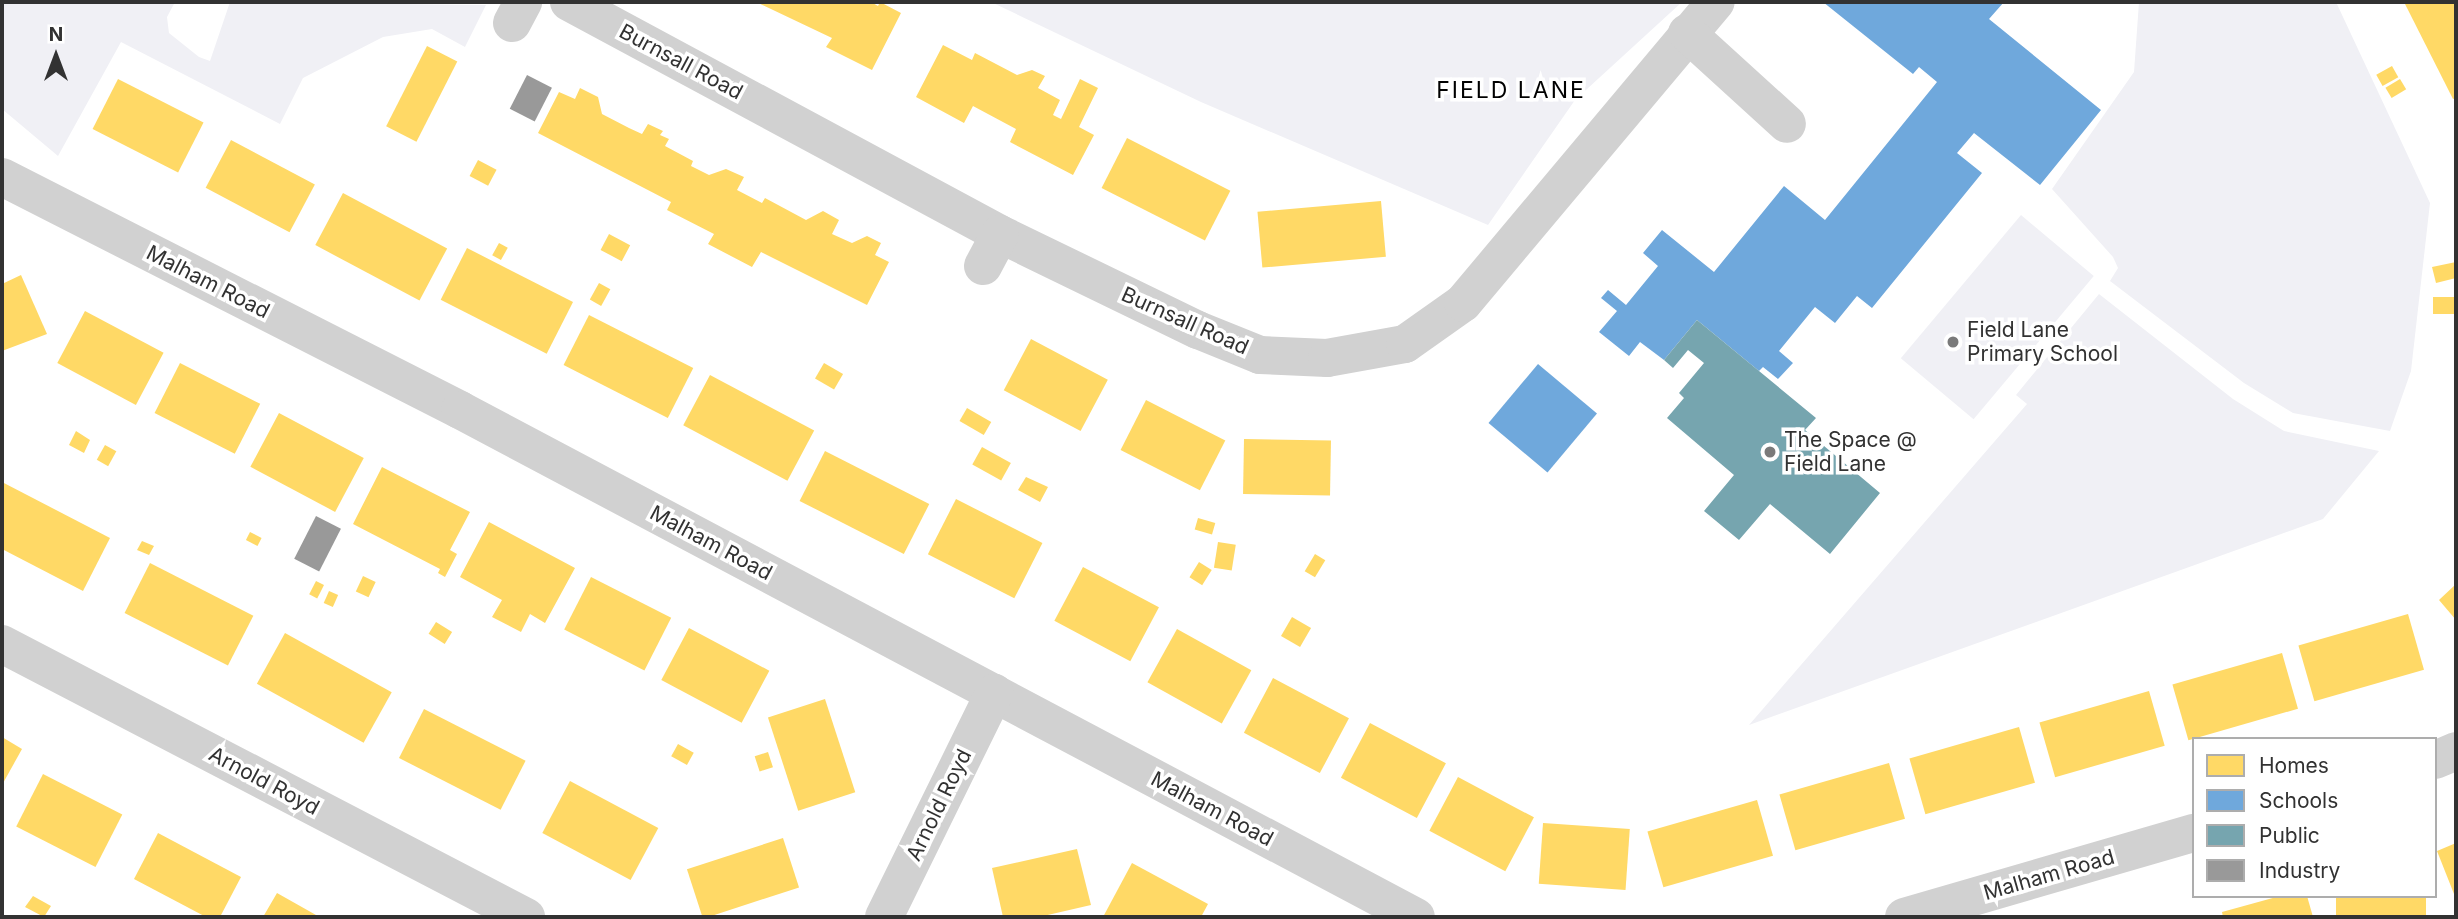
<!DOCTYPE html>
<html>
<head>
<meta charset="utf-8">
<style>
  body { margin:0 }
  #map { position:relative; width:2458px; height:919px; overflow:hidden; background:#fff; font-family:Inter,sans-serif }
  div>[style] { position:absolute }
  .green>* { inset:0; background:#f0f0f5; transform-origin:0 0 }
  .homes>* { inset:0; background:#ffd966; transform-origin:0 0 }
  .schools>* { inset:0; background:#6fa8dc; transform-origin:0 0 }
  .public>* { inset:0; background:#76a5af }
  .industry>* { inset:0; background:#999; transform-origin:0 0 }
  .minor>* { height:38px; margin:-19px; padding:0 19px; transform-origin:19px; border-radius:19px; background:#d1d1d1 }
  .dots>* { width:19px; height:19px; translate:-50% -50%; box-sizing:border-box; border:4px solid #fff; border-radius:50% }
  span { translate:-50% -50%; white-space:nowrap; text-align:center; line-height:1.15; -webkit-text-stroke:7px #fff; paint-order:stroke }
  .street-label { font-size:21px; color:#323232 }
  .poi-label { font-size:21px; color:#323232 }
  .left { translate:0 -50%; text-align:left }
  .neighbourhood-label { font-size:23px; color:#000; letter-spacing:2px }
  .frame { position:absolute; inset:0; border:4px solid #323232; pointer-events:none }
  .legend { position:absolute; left:2192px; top:737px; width:245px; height:161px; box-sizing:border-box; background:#fff; border:2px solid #adadad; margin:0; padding:9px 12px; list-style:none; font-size:21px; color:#323232 }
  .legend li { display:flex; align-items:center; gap:14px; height:35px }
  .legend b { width:35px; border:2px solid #adadad }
  .north { position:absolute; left:21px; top:21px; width:70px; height:70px; -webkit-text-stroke:5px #fff; paint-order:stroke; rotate:0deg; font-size:19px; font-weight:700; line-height:28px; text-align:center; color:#323232 }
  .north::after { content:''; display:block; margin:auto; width:24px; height:32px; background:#323232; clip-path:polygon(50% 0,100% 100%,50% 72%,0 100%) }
</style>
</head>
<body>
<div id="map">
  <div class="green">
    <i style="clip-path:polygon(2px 2px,175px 2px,167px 17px,169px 33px,199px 57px,210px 61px,230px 2px,486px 5px,465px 47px,432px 29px,383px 37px,303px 78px,280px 124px,121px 42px,58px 156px,2px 109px)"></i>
    <i style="clip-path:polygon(991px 2px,1682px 2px,1575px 100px,1488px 225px,1201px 102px)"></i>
    <i style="clip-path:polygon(2139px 2px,2336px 2px,2430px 203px,2411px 371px,2390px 431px,2293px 413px,2244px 383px,2110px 281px,2118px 268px,2113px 257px,2052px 189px,2134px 72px)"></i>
    <i style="left:2021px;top:215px;width:95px;height:187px;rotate:40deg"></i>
    <i style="clip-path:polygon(2099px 294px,2233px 399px,2284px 431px,2379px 451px,2323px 519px,1749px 725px,2027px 404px,2016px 395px)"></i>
  </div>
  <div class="homes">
    <i style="clip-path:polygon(756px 2px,871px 2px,878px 6px,880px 2px,901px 13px,872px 70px,826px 47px,832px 38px)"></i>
    <i style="clip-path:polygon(2404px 2px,2456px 2px,2456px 98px,2453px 99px)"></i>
    <i style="clip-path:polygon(943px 45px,972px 60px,975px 53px,1017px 75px,1032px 70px,1045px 76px,1038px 88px,1060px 100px,1053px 115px,1061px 119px,1080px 79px,1098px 88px,1079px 127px,1094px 135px,1073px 175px,1010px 142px,1016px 129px,973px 106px,964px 123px,916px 97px)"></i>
    <i style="left:427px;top:46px;width:34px;height:90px;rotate:27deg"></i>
    <i style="left:2392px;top:66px;width:13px;height:18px;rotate:61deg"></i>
    <i style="left:118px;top:79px;width:96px;height:56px;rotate:27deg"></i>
    <i style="left:2400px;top:79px;width:12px;height:17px;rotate:59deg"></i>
    <i style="clip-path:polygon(580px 88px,598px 97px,602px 114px,629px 128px,642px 134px,648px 124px,663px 131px,660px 135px,669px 139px,665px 146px,693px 161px,691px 166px,709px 175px,726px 169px,744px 177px,737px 190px,762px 203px,765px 198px,806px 220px,823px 211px,839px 220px,832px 234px,852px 243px,867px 236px,881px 243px,875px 255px,889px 262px,867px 305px,761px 252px,752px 267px,708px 244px,714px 234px,667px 210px,671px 202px,538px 133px,559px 92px,575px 99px)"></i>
    <i style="left:1127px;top:138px;width:116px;height:56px;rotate:27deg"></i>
    <i style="left:231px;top:140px;width:95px;height:54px;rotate:28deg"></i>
    <i style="left:478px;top:160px;width:21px;height:18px;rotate:28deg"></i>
    <i style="left:343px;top:193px;width:118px;height:59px;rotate:28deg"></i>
    <i style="left:1381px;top:201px;width:56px;height:124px;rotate:85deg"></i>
    <i style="left:609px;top:234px;width:24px;height:18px;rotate:28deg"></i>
    <i style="left:499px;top:243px;width:10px;height:14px;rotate:29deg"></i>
    <i style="left:467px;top:248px;width:119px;height:58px;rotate:27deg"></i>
    <i style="clip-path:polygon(2456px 262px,2456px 278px,2436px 283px,2432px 267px)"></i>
    <i style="clip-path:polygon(21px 275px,47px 334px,2px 351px,2px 284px)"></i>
    <i style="left:599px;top:283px;width:13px;height:19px;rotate:29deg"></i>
    <i style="left:2433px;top:297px;width:23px;height:17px"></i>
    <i style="left:85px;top:311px;width:89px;height:59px;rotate:28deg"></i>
    <i style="left:589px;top:315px;width:117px;height:56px;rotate:27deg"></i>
    <i style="left:1031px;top:339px;width:87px;height:58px;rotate:28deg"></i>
    <i style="left:180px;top:363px;width:90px;height:56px;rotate:27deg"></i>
    <i style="left:824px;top:363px;width:22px;height:18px;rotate:30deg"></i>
    <i style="left:710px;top:375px;width:118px;height:57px;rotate:28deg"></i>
    <i style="left:1146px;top:400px;width:89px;height:56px;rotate:27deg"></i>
    <i style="left:967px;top:408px;width:28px;height:15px;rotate:30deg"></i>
    <i style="left:279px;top:413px;width:96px;height:61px;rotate:28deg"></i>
    <i style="clip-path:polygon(76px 431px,90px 440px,84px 453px,69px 445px)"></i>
    <i style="left:1244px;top:439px;width:87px;height:55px;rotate:1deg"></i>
    <i style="left:105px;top:445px;width:13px;height:17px;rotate:29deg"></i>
    <i style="left:982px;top:447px;width:33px;height:20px;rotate:29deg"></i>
    <i style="left:825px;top:451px;width:117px;height:56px;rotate:27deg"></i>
    <i style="clip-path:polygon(382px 467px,470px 512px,450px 550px,457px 554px,445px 577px,438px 573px,440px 569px,353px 524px)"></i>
    <i style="clip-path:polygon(1026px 477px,1048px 487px,1040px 502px,1018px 490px)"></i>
    <i style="clip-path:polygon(2px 482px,110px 538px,83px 591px,2px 549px)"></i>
    <i style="left:956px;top:499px;width:97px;height:62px;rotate:27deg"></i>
    <i style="left:1198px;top:518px;width:18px;height:12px;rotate:16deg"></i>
    <i style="clip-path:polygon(489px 522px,575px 568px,545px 623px,530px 614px,521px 632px,492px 617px,502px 600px,460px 577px)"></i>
    <i style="left:250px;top:532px;width:13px;height:9px;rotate:27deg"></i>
    <i style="clip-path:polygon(142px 541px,154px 546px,149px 555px,137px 550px)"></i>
    <i style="left:1218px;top:542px;width:18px;height:26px;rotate:9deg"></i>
    <i style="left:1315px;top:554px;width:12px;height:20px;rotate:31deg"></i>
    <i style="left:1199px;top:562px;width:15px;height:18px;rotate:32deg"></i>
    <i style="left:150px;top:563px;width:116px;height:56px;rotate:27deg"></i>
    <i style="left:1083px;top:567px;width:86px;height:61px;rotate:28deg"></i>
    <i style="left:363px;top:576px;width:14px;height:17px;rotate:25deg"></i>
    <i style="left:591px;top:577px;width:90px;height:59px;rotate:27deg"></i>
    <i style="left:316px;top:581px;width:9px;height:15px;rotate:27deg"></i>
    <i style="clip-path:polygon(2456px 584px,2456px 620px,2439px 600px)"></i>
    <i style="left:329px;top:591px;width:10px;height:13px;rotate:24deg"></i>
    <i style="left:2408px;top:614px;width:58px;height:114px;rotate:74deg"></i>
    <i style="left:1292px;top:617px;width:22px;height:22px;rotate:30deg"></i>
    <i style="left:436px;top:622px;width:19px;height:14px;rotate:32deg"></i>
    <i style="left:689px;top:628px;width:91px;height:59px;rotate:28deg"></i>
    <i style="left:1177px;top:629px;width:85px;height:61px;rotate:29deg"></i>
    <i style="left:285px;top:633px;width:122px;height:58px;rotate:29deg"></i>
    <i style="left:2282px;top:653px;width:58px;height:114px;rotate:74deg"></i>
    <i style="left:1273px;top:678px;width:86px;height:62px;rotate:28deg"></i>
    <i style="left:2149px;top:691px;width:57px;height:114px;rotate:74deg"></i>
    <i style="left:825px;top:699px;width:98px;height:60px;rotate:72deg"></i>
    <i style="left:424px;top:709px;width:114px;height:55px;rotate:27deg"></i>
    <i style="left:1370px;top:723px;width:86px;height:62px;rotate:28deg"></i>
    <i style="left:2019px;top:727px;width:58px;height:114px;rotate:74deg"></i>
    <i style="clip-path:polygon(2px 737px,22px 749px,2px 785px)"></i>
    <i style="left:678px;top:744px;width:18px;height:14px;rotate:29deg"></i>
    <i style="left:768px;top:752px;width:16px;height:14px;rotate:72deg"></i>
    <i style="left:1889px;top:763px;width:58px;height:114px;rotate:74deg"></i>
    <i style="left:43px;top:774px;width:89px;height:59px;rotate:27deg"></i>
    <i style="left:1458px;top:777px;width:86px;height:61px;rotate:28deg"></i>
    <i style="left:570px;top:781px;width:100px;height:59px;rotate:28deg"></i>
    <i style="left:1757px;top:800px;width:58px;height:114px;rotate:74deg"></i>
    <i style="left:1543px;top:823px;width:87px;height:61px;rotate:4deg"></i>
    <i style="clip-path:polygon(158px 833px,241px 877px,220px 917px,206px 917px,134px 879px)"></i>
    <i style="left:783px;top:838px;width:52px;height:101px;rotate:72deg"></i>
    <i style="clip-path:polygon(2456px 843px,2456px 899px,2437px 851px)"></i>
    <i style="clip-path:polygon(1077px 849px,1091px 905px,1039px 917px,1003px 917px,992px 868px)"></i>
    <i style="clip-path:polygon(1132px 863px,1208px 904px,1201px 917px,1103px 917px)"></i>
    <i style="clip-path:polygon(277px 893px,316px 915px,321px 917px,263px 917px)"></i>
    <i style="clip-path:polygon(33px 896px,51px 906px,44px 917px,25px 907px)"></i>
    <i style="clip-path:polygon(2280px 896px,2307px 896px,2313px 917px,2223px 917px,2222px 912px)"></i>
    <i style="left:2336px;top:896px;width:90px;height:22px"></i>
  </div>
  <div class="schools">
    <i style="clip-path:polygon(1823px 2px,2004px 2px,1989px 19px,2101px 110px,2040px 185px,1974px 133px,1957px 153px,1982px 173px,1872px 308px,1857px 296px,1835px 323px,1815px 307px,1779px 351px,1793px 363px,1778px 379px,1763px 367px,1759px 371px,1697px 320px,1664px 360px,1640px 342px,1629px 356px,1599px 332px,1617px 311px,1601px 298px,1608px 290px,1626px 305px,1658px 266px,1643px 253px,1662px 230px,1714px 272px,1784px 186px,1825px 220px,1937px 82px,1919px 67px,1913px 74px)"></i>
    <i style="left:1538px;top:364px;width:77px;height:77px;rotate:40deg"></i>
  </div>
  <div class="public">
    <i style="clip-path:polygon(1697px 320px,1816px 418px,1805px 430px,1880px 493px,1830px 554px,1770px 504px,1739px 540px,1704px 511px,1734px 475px,1667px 418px,1684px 398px,1679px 393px,1704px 363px,1688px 350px,1673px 368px,1664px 360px)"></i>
  </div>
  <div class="industry">
    <i style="left:527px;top:75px;width:28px;height:38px;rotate:27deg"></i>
    <i style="left:316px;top:516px;width:28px;height:48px;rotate:27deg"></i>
  </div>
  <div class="minor">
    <i style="left:569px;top:2px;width:489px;rotate:28.3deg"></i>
    <i style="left:1000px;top:234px;width:220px;rotate:25.9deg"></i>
    <i style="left:1198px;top:330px;width:67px;rotate:22deg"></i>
    <i style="left:1260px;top:355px;width:67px;rotate:2.6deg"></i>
    <i style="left:1327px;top:358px;width:79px;rotate:-10.2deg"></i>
    <i style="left:1405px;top:344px;width:71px;rotate:-35.3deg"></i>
    <i style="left:1463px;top:303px;width:393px;rotate:-50deg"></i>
    <i style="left:512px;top:23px;width:24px;rotate:-62deg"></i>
    <i style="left:1687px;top:33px;width:135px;rotate:42.3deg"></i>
    <i style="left:2px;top:177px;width:514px;rotate:26.96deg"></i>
    <i style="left:460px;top:410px;width:1082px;rotate:27.94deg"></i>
    <i style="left:983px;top:266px;width:36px;rotate:-62deg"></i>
    <i style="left:2px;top:644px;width:591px;rotate:27.52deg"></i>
    <i style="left:2435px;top:760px;width:23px;rotate:-23deg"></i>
    <i style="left:884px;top:917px;width:250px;rotate:-63.8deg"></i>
    <i style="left:1904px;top:917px;width:302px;rotate:-16.2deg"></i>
  </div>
  <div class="dots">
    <i style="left:1953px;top:342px;background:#7a7a7a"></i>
    <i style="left:1770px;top:452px;background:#7a7a7a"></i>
  </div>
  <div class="street-label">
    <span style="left:681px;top:62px;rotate:28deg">Burnsall Road</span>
    <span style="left:208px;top:282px;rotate:27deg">Malham Road</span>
    <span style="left:1185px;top:321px;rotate:24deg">Burnsall Road</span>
    <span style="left:711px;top:543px;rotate:28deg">Malham Road</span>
    <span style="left:264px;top:781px;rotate:28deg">Arnold Royd</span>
    <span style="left:939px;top:805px;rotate:-64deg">Arnold Royd</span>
    <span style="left:1212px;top:809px;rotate:28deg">Malham Road</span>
    <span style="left:2049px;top:875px;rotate:-16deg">Malham Road</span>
  </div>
  <div class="poi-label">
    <span class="left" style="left:1967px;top:342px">Field Lane<br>Primary School</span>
    <span class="left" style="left:1784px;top:452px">The Space @<br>Field Lane</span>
  </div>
  <div class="neighbourhood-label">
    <span style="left:1511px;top:90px">FIELD LANE</span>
  </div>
  <div class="frame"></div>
  <ul class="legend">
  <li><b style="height:19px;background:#ffd966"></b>Homes</li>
  <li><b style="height:19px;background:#6fa8dc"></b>Schools</li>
  <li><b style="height:19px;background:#76a5af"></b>Public</li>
  <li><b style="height:19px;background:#999"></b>Industry</li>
  </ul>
  <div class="north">N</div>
</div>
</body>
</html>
